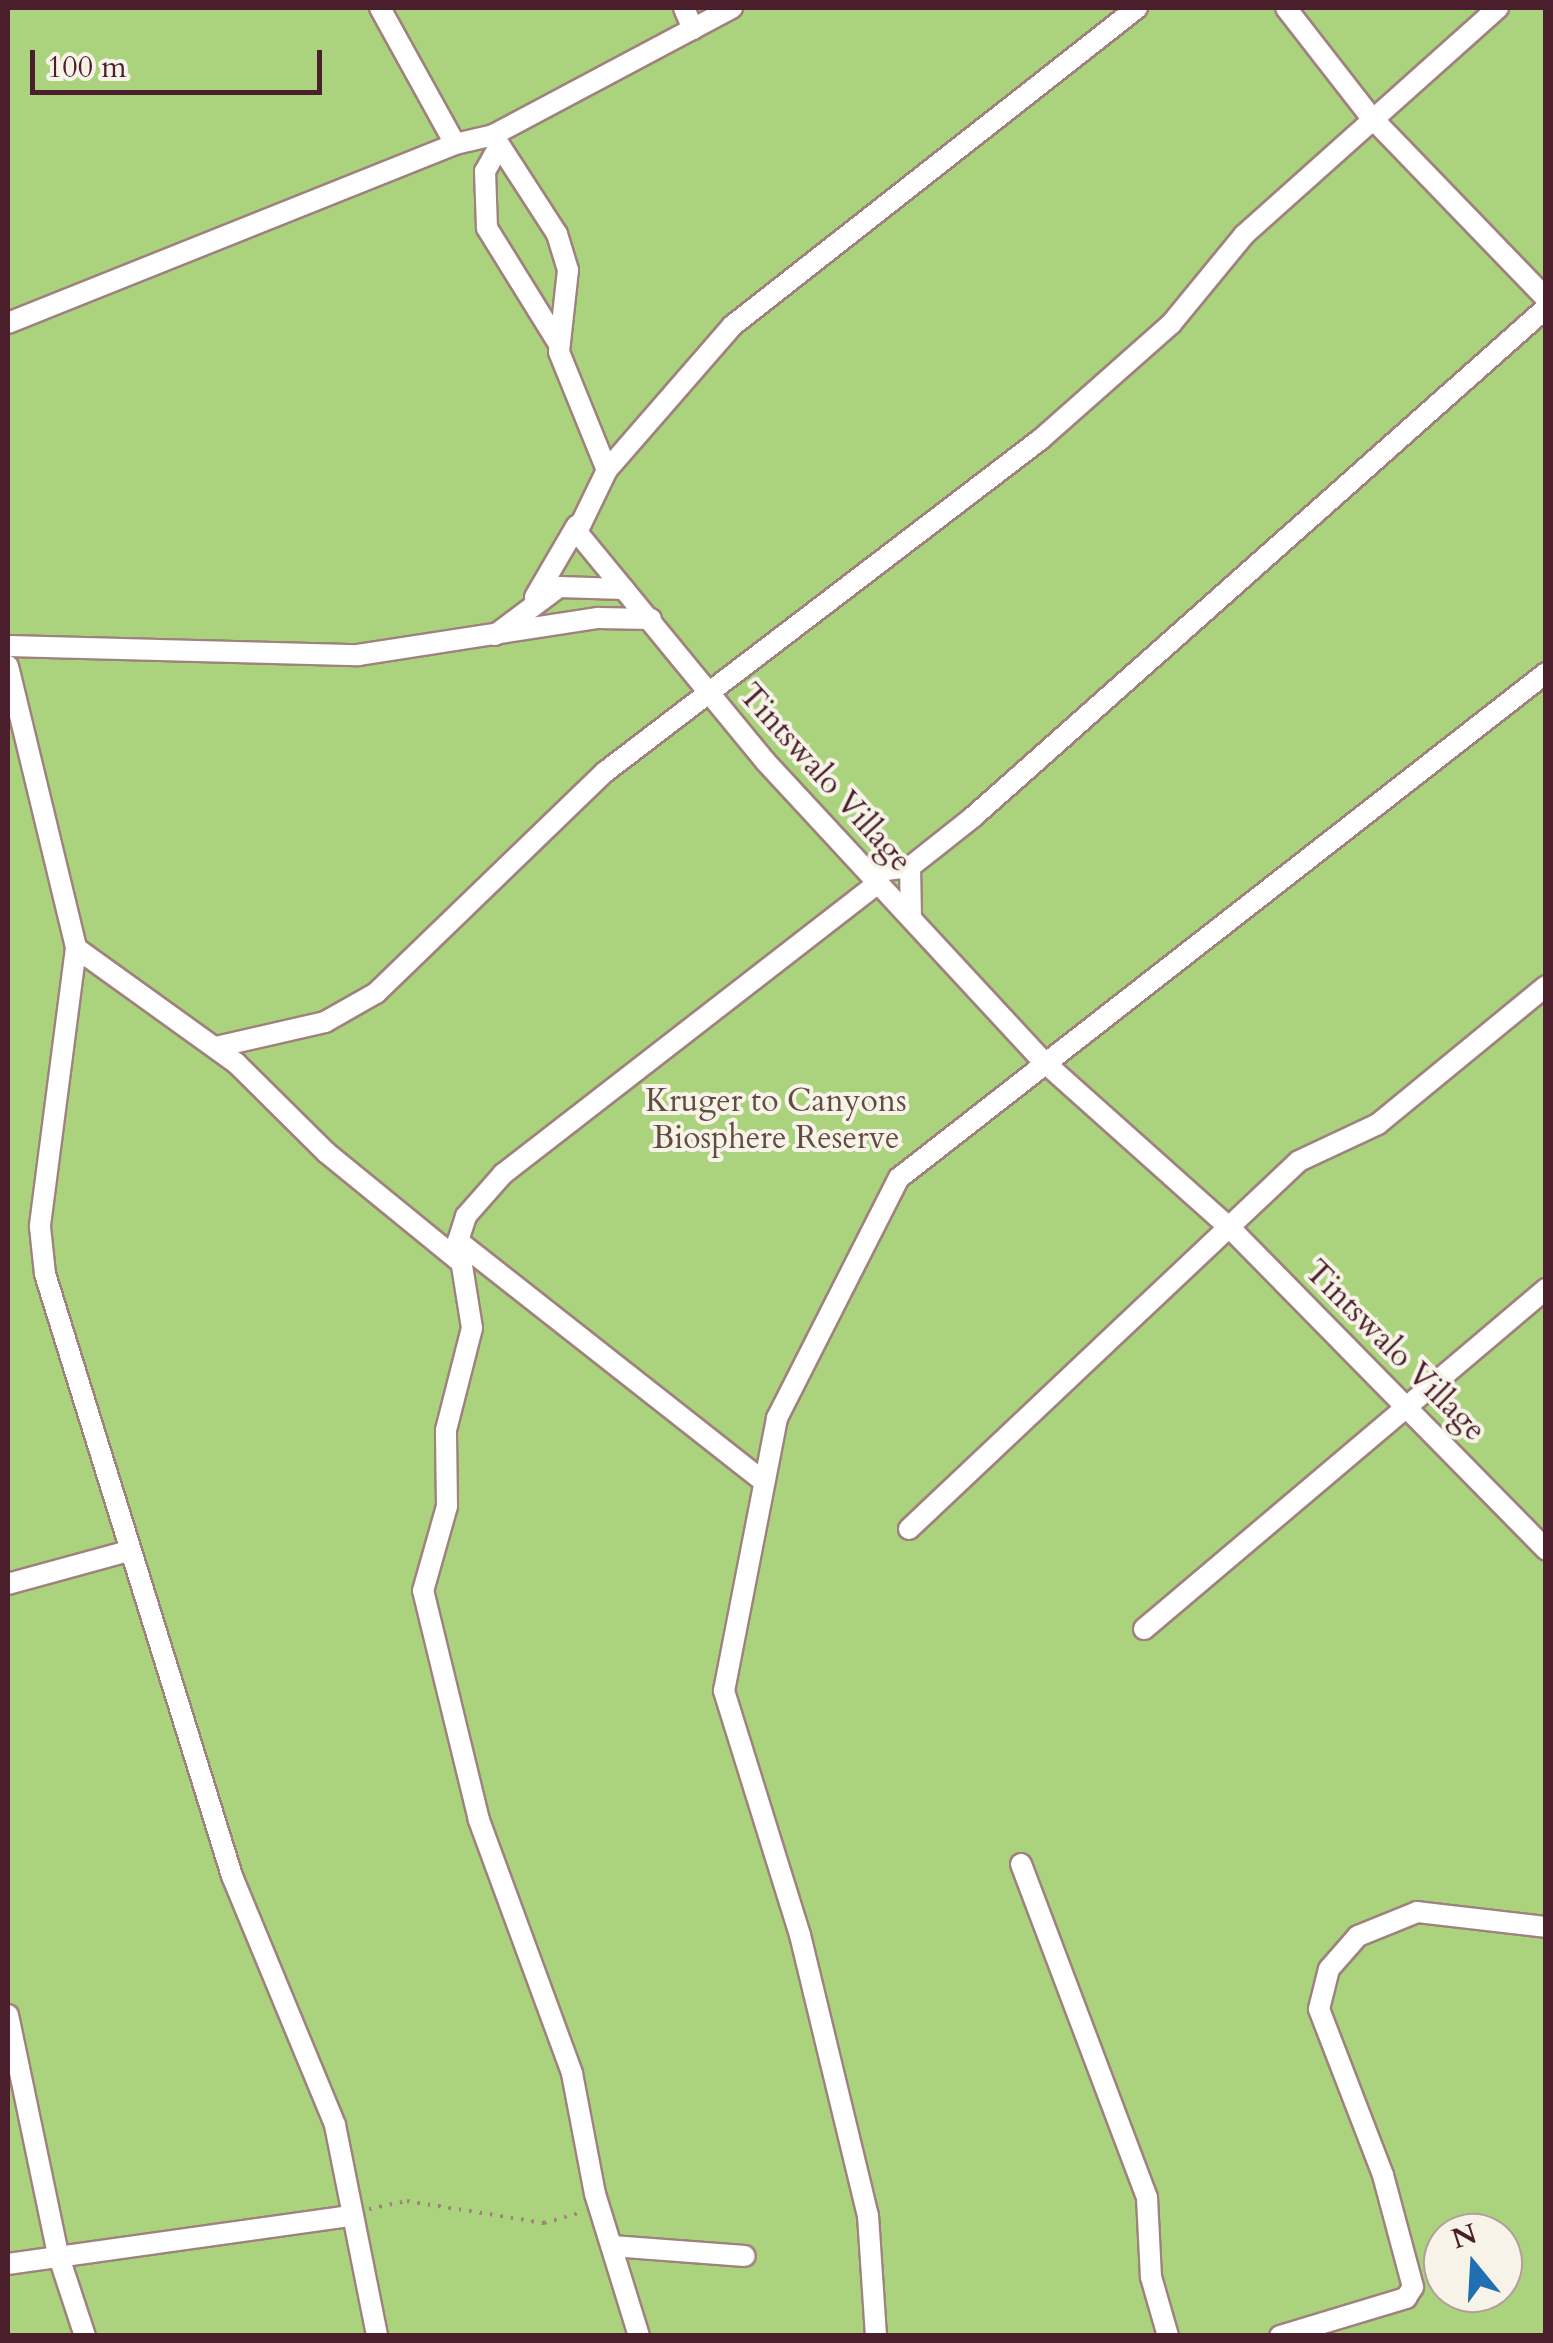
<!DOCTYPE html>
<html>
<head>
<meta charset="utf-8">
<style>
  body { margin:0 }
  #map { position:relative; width:1553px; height:2343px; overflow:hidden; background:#f5e5cf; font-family:Cardo,serif }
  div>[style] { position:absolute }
  .green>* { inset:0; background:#abd37e }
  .path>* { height:4px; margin-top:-2px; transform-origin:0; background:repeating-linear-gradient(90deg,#a0827d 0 2.5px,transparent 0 10.5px) }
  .roads { filter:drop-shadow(2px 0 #a0827d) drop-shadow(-2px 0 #a0827d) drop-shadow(0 2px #a0827d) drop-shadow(0 -2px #a0827d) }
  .street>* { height:20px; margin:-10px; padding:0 10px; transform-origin:10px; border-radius:10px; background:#fff }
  span { translate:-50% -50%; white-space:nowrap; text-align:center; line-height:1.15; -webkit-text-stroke:8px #f7f3e8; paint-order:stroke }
  .street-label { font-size:32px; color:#4a1f2b }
  .park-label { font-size:32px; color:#624c40 }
  .frame { position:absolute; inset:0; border:10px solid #4a1f2b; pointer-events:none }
  .north { position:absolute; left:1423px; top:2213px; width:100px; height:100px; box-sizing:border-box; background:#f7f3e8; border:2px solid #b29e9c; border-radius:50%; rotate:342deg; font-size:28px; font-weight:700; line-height:40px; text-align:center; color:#4a1f2b }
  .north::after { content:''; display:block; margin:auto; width:35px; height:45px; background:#1f6fb2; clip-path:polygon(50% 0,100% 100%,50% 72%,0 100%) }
  .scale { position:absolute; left:30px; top:50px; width:292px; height:45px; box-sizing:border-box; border:5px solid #4a1f2b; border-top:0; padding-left:12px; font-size:30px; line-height:35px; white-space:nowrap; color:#4a1f2b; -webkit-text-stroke:8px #f7f3e8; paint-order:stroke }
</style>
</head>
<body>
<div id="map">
  <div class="green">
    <i style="clip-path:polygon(evenodd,8px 8px,1545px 8px,1545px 2335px,8px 2336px,8px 8px,1443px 2233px,1503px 2233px,1503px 2293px,1443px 2293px,1443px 2233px)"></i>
  </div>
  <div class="path">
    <i style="left:369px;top:2209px;width:39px;rotate:-12deg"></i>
    <i style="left:407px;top:2201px;width:139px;rotate:9.1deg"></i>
    <i style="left:544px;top:2223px;width:36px;rotate:-16deg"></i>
  </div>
  <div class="roads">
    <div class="street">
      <i style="left:380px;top:8px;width:155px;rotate:61.1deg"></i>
      <i style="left:455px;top:144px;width:39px;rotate:-13deg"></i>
      <i style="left:684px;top:8px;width:23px;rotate:67deg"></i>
      <i style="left:732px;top:8px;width:271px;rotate:152deg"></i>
      <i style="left:493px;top:135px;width:118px;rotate:57.1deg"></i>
      <i style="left:557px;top:234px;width:38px;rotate:73deg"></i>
      <i style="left:568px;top:270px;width:82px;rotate:96.3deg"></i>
      <i style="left:559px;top:352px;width:127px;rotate:67.9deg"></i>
      <i style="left:607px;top:470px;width:69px;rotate:115.8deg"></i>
      <i style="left:577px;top:532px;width:296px;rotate:50.6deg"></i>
      <i style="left:765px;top:761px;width:409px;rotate:47.2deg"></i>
      <i style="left:1043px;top:1061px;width:255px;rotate:41.8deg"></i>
      <i style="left:1233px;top:1231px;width:447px;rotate:45.5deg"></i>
      <i style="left:1286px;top:8px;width:138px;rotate:52.1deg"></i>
      <i style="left:1371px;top:117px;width:252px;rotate:46deg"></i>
      <i style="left:498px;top:148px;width:26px;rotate:119deg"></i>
      <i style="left:485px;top:171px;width:57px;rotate:88deg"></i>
      <i style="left:487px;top:228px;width:137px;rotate:58.2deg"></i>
      <i style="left:8px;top:323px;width:482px;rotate:-21.8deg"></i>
      <i style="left:607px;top:470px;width:191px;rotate:-49deg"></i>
      <i style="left:732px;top:326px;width:515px;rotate:-38.14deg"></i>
      <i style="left:535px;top:597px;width:83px;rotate:-59.7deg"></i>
      <i style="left:495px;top:635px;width:80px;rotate:-36.9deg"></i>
      <i style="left:559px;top:587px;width:65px;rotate:1.8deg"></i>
      <i style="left:8px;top:646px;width:350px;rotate:1.5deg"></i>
      <i style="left:358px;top:655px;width:243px;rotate:-8.8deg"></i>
      <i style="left:598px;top:618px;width:53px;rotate:1.1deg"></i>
      <i style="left:8px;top:666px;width:290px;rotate:76.4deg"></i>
      <i style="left:76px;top:948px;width:281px;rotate:97.4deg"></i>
      <i style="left:40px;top:1227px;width:47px;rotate:83.9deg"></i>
      <i style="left:45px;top:1274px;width:630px;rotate:72.74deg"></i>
      <i style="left:232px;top:1876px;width:269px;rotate:67.5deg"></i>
      <i style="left:335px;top:2125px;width:215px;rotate:78.7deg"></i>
      <i style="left:910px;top:867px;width:50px;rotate:88.9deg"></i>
      <i style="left:870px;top:872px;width:40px;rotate:-7.1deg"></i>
      <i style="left:910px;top:867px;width:80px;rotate:-38.4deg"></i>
      <i style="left:973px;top:817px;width:766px;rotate:-41.61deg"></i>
      <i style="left:76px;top:948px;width:197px;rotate:35.7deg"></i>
      <i style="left:236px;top:1063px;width:128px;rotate:44.7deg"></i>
      <i style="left:327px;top:1153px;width:169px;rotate:39.2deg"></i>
      <i style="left:216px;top:1047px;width:112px;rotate:-12.9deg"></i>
      <i style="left:325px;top:1022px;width:59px;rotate:-29.6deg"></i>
      <i style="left:376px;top:993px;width:318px;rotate:-44deg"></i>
      <i style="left:605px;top:772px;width:549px;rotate:-37.37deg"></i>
      <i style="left:1041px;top:439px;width:174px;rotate:-41.5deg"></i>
      <i style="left:1171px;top:324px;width:115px;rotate:-50.6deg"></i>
      <i style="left:1244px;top:235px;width:341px;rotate:-41.8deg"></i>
      <i style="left:458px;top:1241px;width:387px;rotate:38.2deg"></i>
      <i style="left:909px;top:1529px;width:536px;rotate:-43.34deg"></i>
      <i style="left:1299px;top:1161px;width:87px;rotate:-25.1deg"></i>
      <i style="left:1378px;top:1124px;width:217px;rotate:-39.4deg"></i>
      <i style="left:8px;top:1584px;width:121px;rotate:-15.3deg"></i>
      <i style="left:1144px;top:1629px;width:527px;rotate:-40.22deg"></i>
      <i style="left:1021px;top:1864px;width:357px;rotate:69.3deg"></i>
      <i style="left:1147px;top:2198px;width:79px;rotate:87.1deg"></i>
      <i style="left:1151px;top:2277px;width:61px;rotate:73.9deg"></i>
      <i style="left:8px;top:2015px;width:244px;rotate:78.2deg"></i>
      <i style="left:58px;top:2254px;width:86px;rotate:71.8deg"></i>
      <i style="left:612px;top:2246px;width:133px;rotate:4.3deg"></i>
      <i style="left:8px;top:2264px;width:345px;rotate:-8deg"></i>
      <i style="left:639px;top:2336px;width:149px;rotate:-107.2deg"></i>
      <i style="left:595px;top:2194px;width:123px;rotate:-100.8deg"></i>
      <i style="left:572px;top:2073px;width:270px;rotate:-110.2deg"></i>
      <i style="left:479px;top:1820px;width:236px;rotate:-103.7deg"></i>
      <i style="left:423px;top:1591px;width:88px;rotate:-74.2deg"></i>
      <i style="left:447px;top:1506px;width:76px;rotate:-90.8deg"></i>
      <i style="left:446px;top:1430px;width:105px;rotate:-75.7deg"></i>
      <i style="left:472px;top:1328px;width:88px;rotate:-99.1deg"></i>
      <i style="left:458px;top:1241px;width:26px;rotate:-72deg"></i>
      <i style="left:466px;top:1216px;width:56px;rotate:-48.6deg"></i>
      <i style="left:503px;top:1174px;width:476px;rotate:-37.8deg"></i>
      <i style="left:876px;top:2336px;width:120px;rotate:-93.8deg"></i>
      <i style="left:868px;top:2216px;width:289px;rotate:-103.6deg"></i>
      <i style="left:800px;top:1935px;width:256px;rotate:-107.3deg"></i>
      <i style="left:724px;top:1691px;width:278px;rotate:-79deg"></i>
      <i style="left:777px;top:1418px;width:269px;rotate:-63.1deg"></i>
      <i style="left:899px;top:1178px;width:821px;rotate:-37.97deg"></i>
      <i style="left:1280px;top:2336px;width:132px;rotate:-16.8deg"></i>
      <i style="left:1406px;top:2298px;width:13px;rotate:-58deg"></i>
      <i style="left:1413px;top:2287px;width:116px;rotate:-105deg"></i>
      <i style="left:1383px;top:2175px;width:178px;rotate:-111.1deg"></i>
      <i style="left:1319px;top:2009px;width:41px;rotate:-76deg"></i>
      <i style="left:1329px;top:1969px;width:44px;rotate:-48.7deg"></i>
      <i style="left:1358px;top:1936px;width:64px;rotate:-22.1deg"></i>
      <i style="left:1417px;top:1912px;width:130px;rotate:6.6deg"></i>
    </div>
  </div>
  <div class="street-label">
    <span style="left:825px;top:778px;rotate:48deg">Tintswalo Village</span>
    <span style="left:1395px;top:1351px;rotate:45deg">Tintswalo Village</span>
  </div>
  <div class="park-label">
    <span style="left:776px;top:1120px">Kruger to Canyons<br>Biosphere Reserve</span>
  </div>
  <div class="frame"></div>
  <div class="north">N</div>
  <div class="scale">100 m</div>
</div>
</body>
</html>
